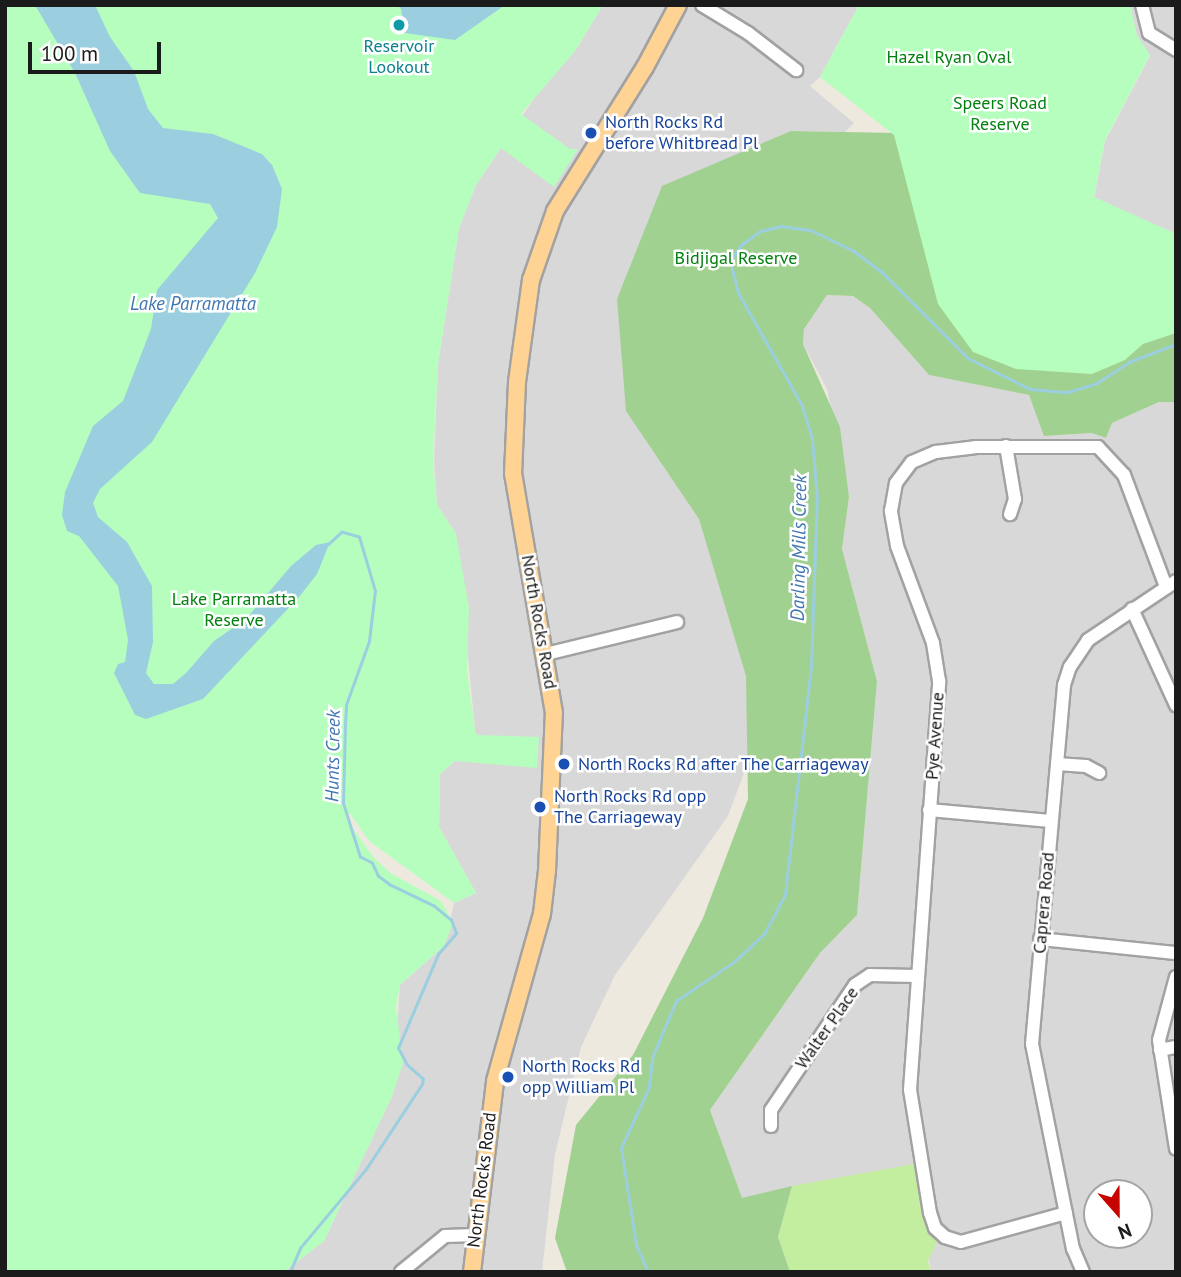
<!DOCTYPE html>
<html>
<head>
<meta charset="utf-8">
<style>
  body { margin:0 }
  #map { position:relative; width:1181px; height:1277px; overflow:hidden; background:#eee9df; font-family:"PT Sans",sans-serif }
  div>[style] { position:absolute }
  .residential>* { inset:0; background:#d9d8d8 }
  .grass>* { inset:0; background:#c4ee9f }
  .forest>* { inset:0; background:#a1d190 }
  .park>* { inset:0; background:#b6febe }
  .water>* { inset:0; background:#9bcfe0 }
  .stream>* { height:2.5px; margin:-1.25px; padding:0 1.25px; transform-origin:1.25px; border-radius:1.25px; background:#9bcfe0 }
  .roads { filter:drop-shadow(2px 0 #a2a2a2) drop-shadow(-2px 0 #a2a2a2) drop-shadow(0 2px #a2a2a2) drop-shadow(0 -2px #a2a2a2) }
  .minor>* { height:12px; margin:-6px; padding:0 6px; transform-origin:6px; border-radius:6px; background:#fff }
  .major>* { height:16px; margin:-8px; padding:0 8px; transform-origin:8px; border-radius:8px; background:#ffd393 }
  .dots>* { width:19px; height:19px; translate:-50% -50%; box-sizing:border-box; border:4px solid #fff; border-radius:50% }
  span { translate:-50% -50%; white-space:nowrap; text-align:center; line-height:1.15; -webkit-text-stroke:5px #fff; paint-order:stroke }
  .culture-label { font-size:18px; color:#0d838f }
  .park-label { font-size:18px; color:#02810f }
  .transit-label { font-size:18px; color:#164399 }
  .left { translate:0 -50%; text-align:left }
  .street-label { font-size:18px; color:#1b1b1b }
  .water-label { font-size:19px; color:#4076b2; font-style:italic }
  .frame { position:absolute; inset:0; border:7px solid #1b1b1b; pointer-events:none }
  .north { position:absolute; left:1083px; top:1179px; width:70px; height:70px; box-sizing:border-box; background:#fff; border:2px solid #a4a4a4; border-radius:50%; rotate:159deg; font-size:19px; font-weight:700; line-height:28px; text-align:center; color:#1b1b1b }
  .north::after { content:''; display:block; margin:auto; width:24px; height:32px; background:#c60500; clip-path:polygon(50% 0,100% 100%,50% 72%,0 100%) }
  .scale { position:absolute; left:28px; top:42px; width:133px; height:32px; box-sizing:border-box; border:4px solid #1b1b1b; border-top:0; padding-left:9px; font-size:21px; line-height:24px; white-space:nowrap; color:#1b1b1b; -webkit-text-stroke:5px #fff; paint-order:stroke }
</style>
</head>
<body>
<div id="map">
  <div class="residential">
    <i style="clip-path:polygon(603px 5px,859px 5px,820px 77px,810px 86px,854px 123px,845px 132px,791px 131px,699px 519px,764px 679px,747px 765px,728px 816px,615px 975px,581px 1047px,555px 1154px,542px 1272px,279px 1272px,324px 1241px,392px 1096px,400px 985px,444px 946px,454px 903px,476px 893px,439px 827px,440px 774px,475px 730px,456px 534px,437px 505px,434px 462px,438px 364px,459px 228px,476px 185px,545px 82px,575px 51px)"></i>
    <i style="clip-path:polygon(1130px 5px,1176px 5px,1176px 234px,1094px 198px,1105px 141px,1150px 56px,1137px 36px)"></i>
    <i style="clip-path:polygon(evenodd,827px 295px,853px 296px,870px 308px,929px 375px,1029px 395px,1045px 436px,1092px 433px,1106px 438px,1112px 423px,1159px 402px,1176px 402px,1176px 1272px,931px 1272px,913px 1165px,742px 1199px,710px 1110px,820px 953px,857px 915px,877px 681px,842px 549px,849px 497px,827px 389px,803px 344px,804px 329px,827px 295px,1097px 1193px,1139px 1193px,1139px 1235px,1097px 1235px,1097px 1193px)"></i>
  </div>
  <div class="grass">
    <i style="clip-path:polygon(914px 1164px,937px 1242px,928px 1261px,931px 1272px,790px 1272px,778px 1237px,792px 1186px)"></i>
  </div>
  <div class="forest">
    <i style="clip-path:polygon(791px 131px,897px 133px,1176px 333px,1176px 402px,1159px 402px,1112px 423px,1106px 438px,1092px 433px,1044px 436px,1029px 395px,929px 375px,870px 308px,853px 296px,827px 295px,804px 329px,803px 344px,840px 427px,849px 497px,842px 549px,877px 681px,857px 915px,820px 953px,710px 1110px,742px 1198px,792px 1186px,778px 1237px,790px 1272px,567px 1272px,555px 1238px,576px 1125px,633px 1055px,703px 918px,748px 799px,746px 676px,699px 519px,626px 411px,617px 299px,662px 186px)"></i>
  </div>
  <div class="park">
    <i style="clip-path:polygon(5px 5px,603px 5px,575px 51px,521px 114px,570px 149px,578px 149px,554px 187px,501px 148px,476px 185px,459px 228px,438px 364px,433px 462px,437px 505px,456px 534px,469px 608px,467px 669px,475px 731px,477px 735px,539px 737px,537px 768px,455px 761px,440px 774px,439px 827px,476px 893px,454px 903px,369px 841px,349px 812px,346px 819px,375px 859px,392px 874px,441px 901px,453px 923px,444px 946px,400px 985px,396px 1007px,403px 1063px,392px 1096px,324px 1241px,284px 1272px,5px 1272px)"></i>
    <i style="clip-path:polygon(859px 5px,1130px 5px,1137px 36px,1150px 55px,1105px 140px,1094px 197px,1176px 234px,1176px 333px,1143px 344px,1125px 360px,1092px 374px,1016px 369px,973px 352px,938px 304px,894px 135px,820px 77px)"></i>
  </div>
  <div class="water">
    <i style="clip-path:polygon(35px 5px,95px 5px,110px 37px,134px 71px,148px 109px,163px 128px,213px 134px,262px 154px,272px 165px,282px 189px,277px 227px,255px 273px,152px 442px,100px 489px,93px 503px,98px 517px,127px 542px,152px 586px,153px 642px,146px 673px,154px 684px,173px 684px,186px 673px,214px 641px,246px 619px,291px 566px,316px 545px,330px 542px,317px 574px,299px 597px,203px 699px,146px 719px,135px 715px,114px 673px,118px 664px,125px 662px,128px 640px,118px 586px,79px 536px,67px 531px,62px 515px,65px 492px,93px 426px,123px 401px,151px 329px,157px 290px,218px 218px,210px 204px,140px 193px,110px 151px,75px 73px)"></i>
    <i style="clip-path:polygon(397px 5px,505px 5px,455px 40px,405px 33px,401px 9px)"></i>
  </div>
  <div class="stream">
    <i style="left:290px;top:1272px;width:26px;rotate:-67deg"></i>
    <i style="left:300px;top:1248px;width:103px;rotate:-50.1deg"></i>
    <i style="left:366px;top:1169px;width:102px;rotate:-56.6deg"></i>
    <i style="left:422px;top:1084px;width:5px;rotate:-79deg"></i>
    <i style="left:423px;top:1079px;width:21px;rotate:-139deg"></i>
    <i style="left:407px;top:1065px;width:19px;rotate:-118deg"></i>
    <i style="left:398px;top:1048px;width:102px;rotate:-66.9deg"></i>
    <i style="left:438px;top:954px;width:28px;rotate:-49deg"></i>
    <i style="left:456px;top:933px;width:14px;rotate:-111deg"></i>
    <i style="left:451px;top:920px;width:22px;rotate:-141deg"></i>
    <i style="left:434px;top:906px;width:49px;rotate:-154.5deg"></i>
    <i style="left:390px;top:885px;width:15px;rotate:-143deg"></i>
    <i style="left:378px;top:876px;width:14px;rotate:-115deg"></i>
    <i style="left:372px;top:863px;width:13px;rotate:-153deg"></i>
    <i style="left:360px;top:857px;width:57px;rotate:-107.5deg"></i>
    <i style="left:343px;top:803px;width:78px;rotate:-88.5deg"></i>
    <i style="left:345px;top:725px;width:20px;rotate:-87deg"></i>
    <i style="left:346px;top:705px;width:68px;rotate:-70.2deg"></i>
    <i style="left:369px;top:641px;width:50px;rotate:-83.2deg"></i>
    <i style="left:375px;top:591px;width:56px;rotate:-106.5deg"></i>
    <i style="left:359px;top:537px;width:18px;rotate:-164deg"></i>
    <i style="left:342px;top:532px;width:18px;rotate:137deg"></i>
    <i style="left:648px;top:1272px;width:30px;rotate:-114deg"></i>
    <i style="left:636px;top:1245px;width:98px;rotate:-98.8deg"></i>
    <i style="left:621px;top:1148px;width:67px;rotate:-65.3deg"></i>
    <i style="left:649px;top:1087px;width:29px;rotate:-84deg"></i>
    <i style="left:652px;top:1058px;width:62px;rotate:-67.2deg"></i>
    <i style="left:676px;top:1001px;width:71px;rotate:-34.1deg"></i>
    <i style="left:735px;top:961px;width:40px;rotate:-43deg"></i>
    <i style="left:764px;top:934px;width:44px;rotate:-61.7deg"></i>
    <i style="left:785px;top:895px;width:229px;rotate:-83.5deg"></i>
    <i style="left:811px;top:667px;width:168px;rotate:-88deg"></i>
    <i style="left:817px;top:499px;width:60px;rotate:-94.8deg"></i>
    <i style="left:812px;top:439px;width:37px;rotate:-107deg"></i>
    <i style="left:801px;top:404px;width:128px;rotate:-119.6deg"></i>
    <i style="left:738px;top:293px;width:33px;rotate:-104deg"></i>
    <i style="left:730px;top:261px;width:19px;rotate:-55deg"></i>
    <i style="left:741px;top:245px;width:24px;rotate:-36deg"></i>
    <i style="left:760px;top:231px;width:22px;rotate:-13deg"></i>
    <i style="left:781px;top:226px;width:30px;rotate:8deg"></i>
    <i style="left:811px;top:230px;width:48px;rotate:26deg"></i>
    <i style="left:854px;top:251px;width:34px;rotate:37deg"></i>
    <i style="left:881px;top:271px;width:123px;rotate:45deg"></i>
    <i style="left:968px;top:358px;width:69px;rotate:26.6deg"></i>
    <i style="left:1030px;top:389px;width:38px;rotate:5deg"></i>
    <i style="left:1068px;top:392px;width:30px;rotate:-17deg"></i>
    <i style="left:1097px;top:383px;width:38px;rotate:-33deg"></i>
    <i style="left:1129px;top:362px;width:50px;rotate:-21deg"></i>
  </div>
  <div class="roads">
    <div class="minor">
      <i style="left:702px;top:5px;width:54px;rotate:31.3deg"></i>
      <i style="left:748px;top:33px;width:61px;rotate:37.6deg"></i>
      <i style="left:1142px;top:5px;width:29px;rotate:76deg"></i>
      <i style="left:1149px;top:33px;width:32px;rotate:32deg"></i>
      <i style="left:1006px;top:446px;width:54px;rotate:80.4deg"></i>
      <i style="left:1015px;top:499px;width:16px;rotate:108deg"></i>
      <i style="left:1132px;top:609px;width:106px;rotate:65.4deg"></i>
      <i style="left:546px;top:654px;width:135px;rotate:-13.7deg"></i>
      <i style="left:1057px;top:764px;width:29px;rotate:4deg"></i>
      <i style="left:1086px;top:766px;width:15px;rotate:28deg"></i>
      <i style="left:929px;top:810px;width:122px;rotate:5.2deg"></i>
      <i style="left:1040px;top:939px;width:137px;rotate:5.9deg"></i>
      <i style="left:1176px;top:977px;width:65px;rotate:105.1deg"></i>
      <i style="left:1159px;top:1040px;width:110px;rotate:81.1deg"></i>
      <i style="left:1160px;top:1050px;width:16px;rotate:-11deg"></i>
      <i style="left:771px;top:1126px;width:16px;rotate:-90deg"></i>
      <i style="left:771px;top:1110px;width:151px;rotate:-56.1deg"></i>
      <i style="left:855px;top:985px;width:18px;rotate:-34deg"></i>
      <i style="left:870px;top:975px;width:46px;rotate:1.2deg"></i>
      <i style="left:1066px;top:1213px;width:109px;rotate:164.6deg"></i>
      <i style="left:961px;top:1242px;width:17px;rotate:-163deg"></i>
      <i style="left:945px;top:1237px;width:13px;rotate:-138deg"></i>
      <i style="left:935px;top:1228px;width:16px;rotate:-108deg"></i>
      <i style="left:930px;top:1213px;width:125px;rotate:-99.2deg"></i>
      <i style="left:910px;top:1090px;width:410px;rotate:-85.9deg"></i>
      <i style="left:939px;top:681px;width:38px;rotate:-99deg"></i>
      <i style="left:933px;top:643px;width:103px;rotate:-110.4deg"></i>
      <i style="left:897px;top:546px;width:36px;rotate:-100deg"></i>
      <i style="left:891px;top:511px;width:28px;rotate:-80deg"></i>
      <i style="left:896px;top:483px;width:26px;rotate:-53deg"></i>
      <i style="left:912px;top:462px;width:26px;rotate:-23deg"></i>
      <i style="left:936px;top:452px;width:39px;rotate:-7deg"></i>
      <i style="left:975px;top:447px;width:123px"></i>
      <i style="left:1098px;top:447px;width:38px;rotate:47deg"></i>
      <i style="left:1124px;top:475px;width:120px;rotate:69.4deg"></i>
      <i style="left:401px;top:1272px;width:57px;rotate:-39.3deg"></i>
      <i style="left:445px;top:1236px;width:31px;rotate:-2deg"></i>
      <i style="left:1083px;top:1272px;width:25px;rotate:-113deg"></i>
      <i style="left:1073px;top:1249px;width:209px;rotate:-101.3deg"></i>
      <i style="left:1032px;top:1044px;width:360px;rotate:-84.9deg"></i>
      <i style="left:1064px;top:685px;width:19px;rotate:-72deg"></i>
      <i style="left:1070px;top:667px;width:32px;rotate:-56deg"></i>
      <i style="left:1088px;top:640px;width:106px;rotate:-33.8deg"></i>
    </div>
    <div class="major">
      <i style="left:472px;top:1272px;width:192px;rotate:-83.1deg"></i>
      <i style="left:495px;top:1081px;width:173px;rotate:-74.3deg"></i>
      <i style="left:542px;top:914px;width:43px;rotate:-83.4deg"></i>
      <i style="left:547px;top:871px;width:158px;rotate:-87.5deg"></i>
      <i style="left:554px;top:713px;width:242px;rotate:-99.7deg"></i>
      <i style="left:513px;top:474px;width:92px;rotate:-87.5deg"></i>
      <i style="left:517px;top:382px;width:103px;rotate:-82.2deg"></i>
      <i style="left:531px;top:280px;width:73px;rotate:-70.8deg"></i>
      <i style="left:555px;top:211px;width:170px;rotate:-58deg"></i>
      <i style="left:645px;top:67px;width:70px;rotate:-62deg"></i>
    </div>
  </div>
  <div class="dots">
    <i style="left:399px;top:25px;background:#0f9aa8"></i>
    <i style="left:591px;top:133px;background:#1a4fb4"></i>
    <i style="left:564px;top:764px;background:#1a4fb4"></i>
    <i style="left:540px;top:807px;background:#1a4fb4"></i>
    <i style="left:508px;top:1077px;background:#1a4fb4"></i>
  </div>
  <div class="culture-label">
    <span style="left:399px;top:57px">Reservoir<br>Lookout</span>
  </div>
  <div class="park-label">
    <span style="left:949px;top:57px">Hazel Ryan Oval</span>
    <span style="left:1000px;top:114px">Speers Road<br>Reserve</span>
    <span style="left:736px;top:258px">Bidjigal Reserve</span>
    <span style="left:234px;top:610px">Lake Parramatta<br>Reserve</span>
  </div>
  <div class="transit-label">
    <span class="left" style="left:605px;top:133px">North Rocks Rd<br>before Whitbread Pl</span>
    <span class="left" style="left:578px;top:764px">North Rocks Rd after The Carriageway</span>
    <span class="left" style="left:554px;top:807px">North Rocks Rd opp<br>The Carriageway</span>
    <span class="left" style="left:522px;top:1077px">North Rocks Rd<br>opp William Pl</span>
  </div>
  <div class="street-label">
    <span style="left:539px;top:622px;rotate:80deg">North Rocks Road</span>
    <span style="left:935px;top:736px;rotate:-86deg">Pye Avenue</span>
    <span style="left:1044px;top:903px;rotate:-85deg">Caprera Road</span>
    <span style="left:827px;top:1028px;rotate:-55deg">Walter Place</span>
    <span style="left:482px;top:1180px;rotate:-83deg">North Rocks Road</span>
  </div>
  <div class="water-label">
    <span style="left:193px;top:304px">Lake Parramatta</span>
    <span style="left:799px;top:548px;rotate:-89deg">Darling Mills Creek</span>
    <span style="left:333px;top:756px;rotate:-89deg">Hunts Creek</span>
  </div>
  <div class="frame"></div>
  <div class="north">N</div>
  <div class="scale">100 m</div>
</div>
</body>
</html>
